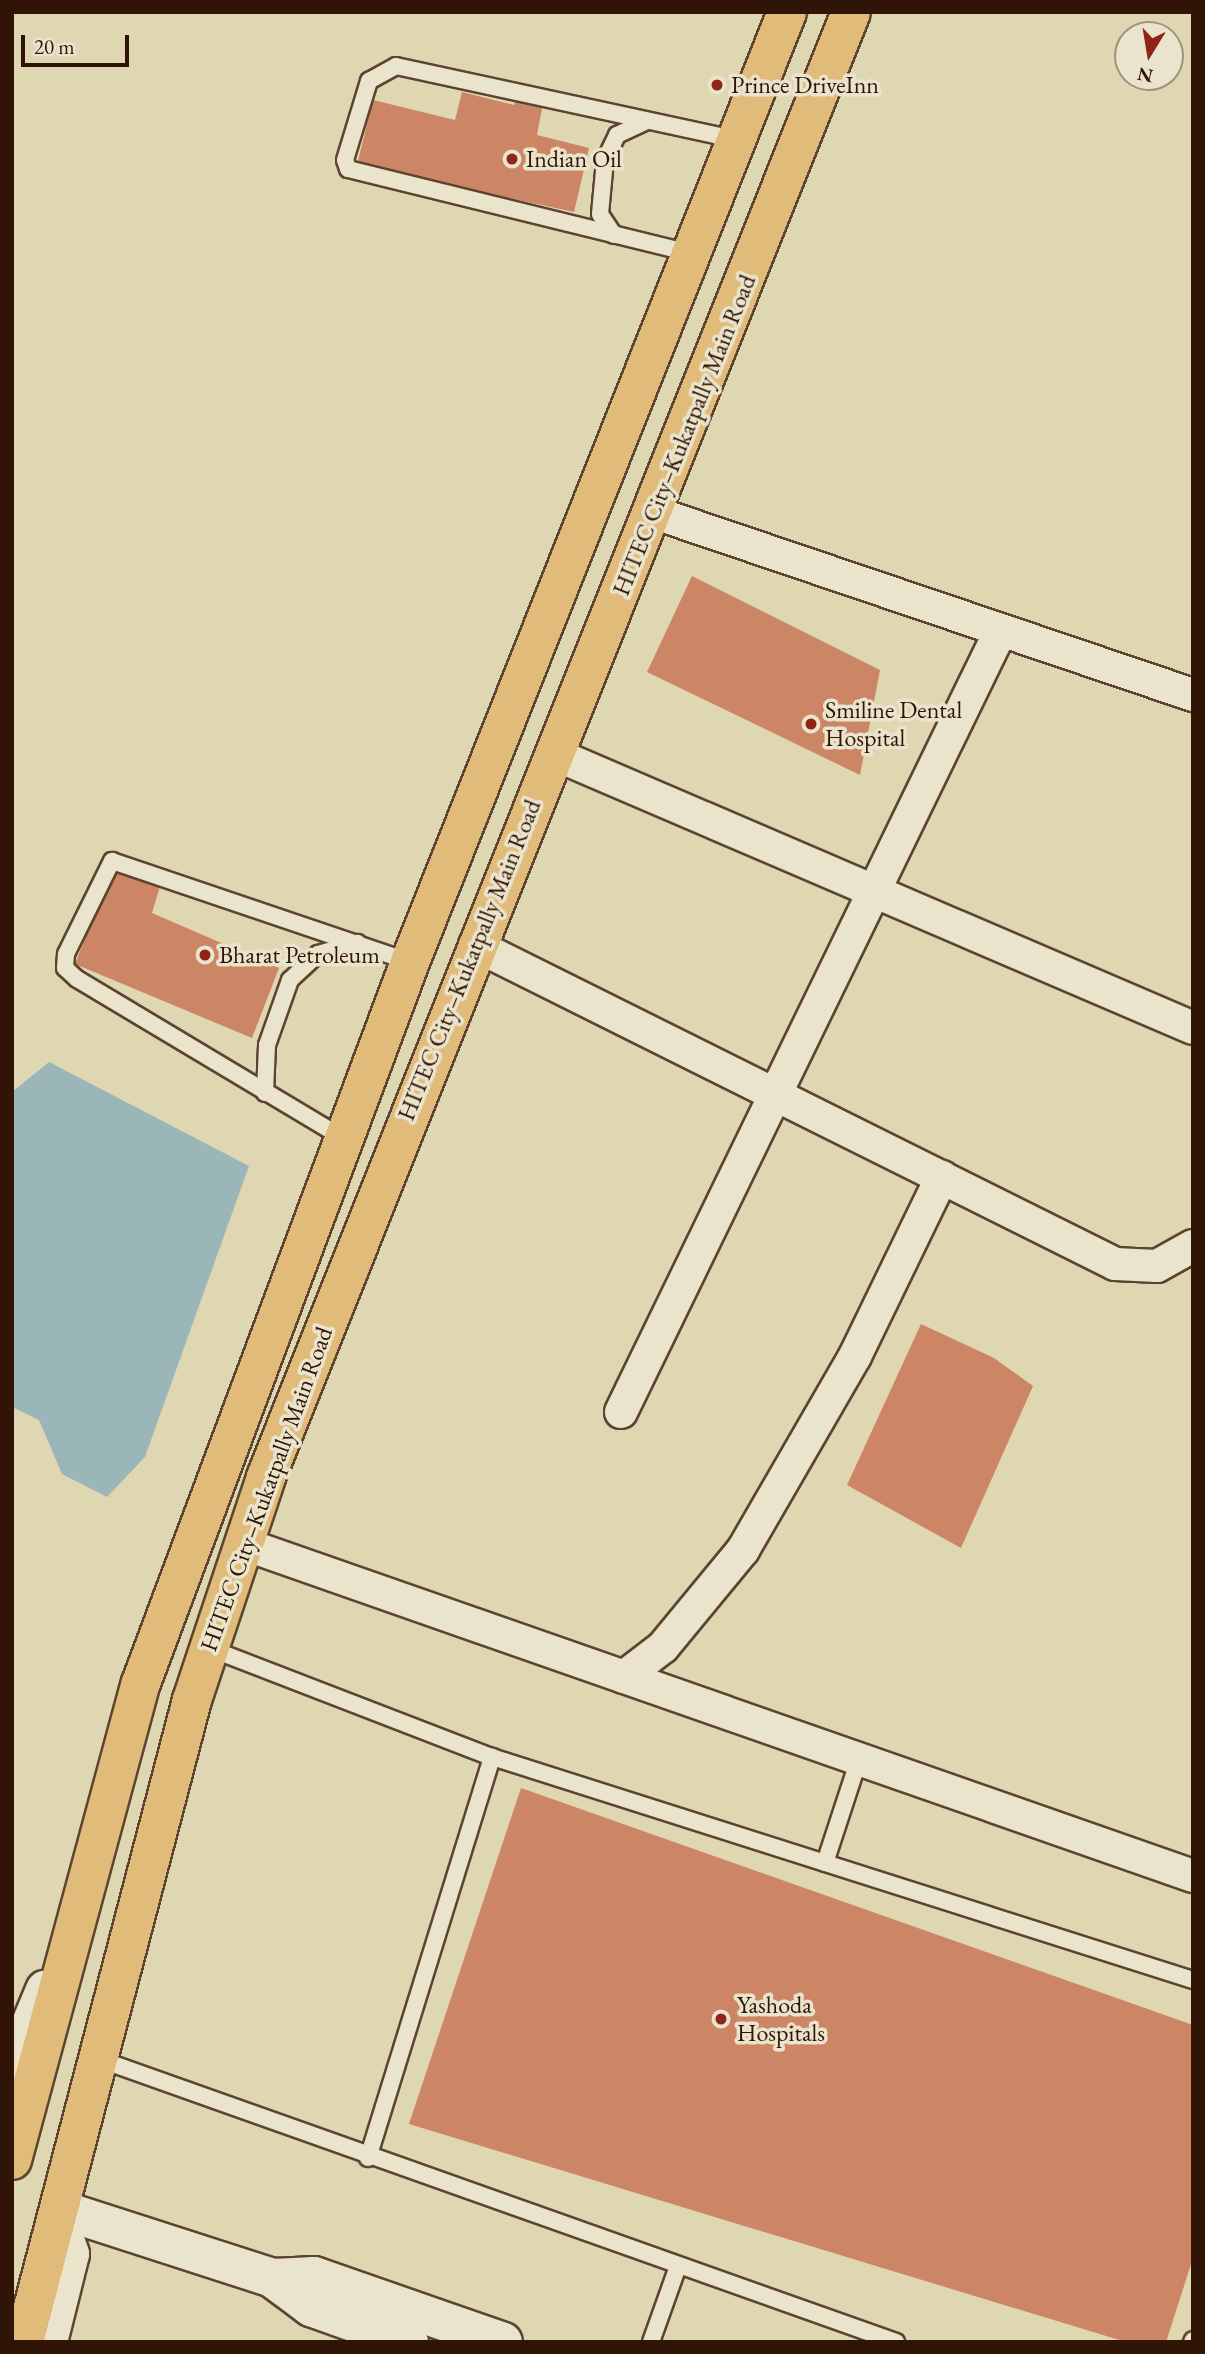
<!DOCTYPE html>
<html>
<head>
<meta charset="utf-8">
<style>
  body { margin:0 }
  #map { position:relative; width:1205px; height:2354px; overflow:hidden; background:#dfd6b2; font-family:"EB Garamond",serif }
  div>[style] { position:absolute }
  .water>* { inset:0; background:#9ab6b9 }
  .building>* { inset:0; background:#cc8565 }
  .roads { filter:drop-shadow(2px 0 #5c4430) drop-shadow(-2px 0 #5c4430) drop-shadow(0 2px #5c4430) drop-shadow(0 -2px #5c4430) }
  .service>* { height:16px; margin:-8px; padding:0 8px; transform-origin:8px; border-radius:8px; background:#eae4cd }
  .minor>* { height:32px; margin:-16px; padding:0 16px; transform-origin:16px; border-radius:16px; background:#eae4cd }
  .tertiary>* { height:38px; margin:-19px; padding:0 19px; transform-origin:19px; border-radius:19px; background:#eae4cd }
  .secondary>* { height:38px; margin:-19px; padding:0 19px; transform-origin:19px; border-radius:19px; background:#eae4cd }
  .primary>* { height:38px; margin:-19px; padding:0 19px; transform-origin:19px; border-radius:19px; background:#e0bb79 }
  .dots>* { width:19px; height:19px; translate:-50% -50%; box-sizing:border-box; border:4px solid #eae4cd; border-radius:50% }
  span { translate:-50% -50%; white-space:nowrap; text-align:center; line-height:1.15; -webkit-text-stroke:7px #eae4cd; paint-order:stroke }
  .poi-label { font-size:24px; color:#301405 }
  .left { translate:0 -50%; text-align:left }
  .street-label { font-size:24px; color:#301405 }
  .frame { position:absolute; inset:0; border:14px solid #301405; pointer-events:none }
  .north { position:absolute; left:1114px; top:21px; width:70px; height:70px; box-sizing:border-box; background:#eae4cd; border:2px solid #a0917d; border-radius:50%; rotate:191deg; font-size:19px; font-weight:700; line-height:28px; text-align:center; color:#301405 }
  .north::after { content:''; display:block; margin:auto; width:24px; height:32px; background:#8f2418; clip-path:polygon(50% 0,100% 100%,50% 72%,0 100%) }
  .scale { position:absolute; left:21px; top:35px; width:108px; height:32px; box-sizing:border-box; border:4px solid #301405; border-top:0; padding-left:9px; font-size:21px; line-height:24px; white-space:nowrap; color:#301405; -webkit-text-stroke:5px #eae4cd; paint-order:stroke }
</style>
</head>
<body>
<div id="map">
  <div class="water">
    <i style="clip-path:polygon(49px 1062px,249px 1166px,145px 1457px,107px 1497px,62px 1474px,39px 1420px,12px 1407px,12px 1092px)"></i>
  </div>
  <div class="building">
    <i style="clip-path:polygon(462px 92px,514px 105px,516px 97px,543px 103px,537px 135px,589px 148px,574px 212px,357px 165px,373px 100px,455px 120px)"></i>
    <i style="clip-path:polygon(692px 576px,880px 670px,860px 775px,647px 672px)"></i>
    <i style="clip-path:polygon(113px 868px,160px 886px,152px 913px,279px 968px,252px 1038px,75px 964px)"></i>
    <i style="clip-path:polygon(921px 1324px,994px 1358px,1033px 1386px,961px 1548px,847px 1485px)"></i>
    <i style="clip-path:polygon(521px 1788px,1193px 2025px,1193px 2258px,1166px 2342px,1126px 2342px,409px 2124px)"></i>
  </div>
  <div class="roads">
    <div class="service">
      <i style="left:614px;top:235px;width:25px;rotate:-124deg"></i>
      <i style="left:600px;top:214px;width:54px;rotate:-84.7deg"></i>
      <i style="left:605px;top:160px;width:28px;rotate:-64deg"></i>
      <i style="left:617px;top:135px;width:33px;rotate:-25deg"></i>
      <i style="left:690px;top:253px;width:352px;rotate:-166.2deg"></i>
      <i style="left:348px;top:169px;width:9px;rotate:-108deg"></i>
      <i style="left:345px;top:160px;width:83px;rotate:-73.1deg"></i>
      <i style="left:369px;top:81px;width:31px;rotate:-29deg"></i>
      <i style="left:396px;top:66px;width:346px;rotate:12.2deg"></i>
      <i style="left:265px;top:1093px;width:48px;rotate:-87.6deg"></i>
      <i style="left:267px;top:1045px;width:69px;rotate:-70.5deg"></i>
      <i style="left:290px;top:980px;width:38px;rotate:-43deg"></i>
      <i style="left:318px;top:954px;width:41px;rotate:-15.8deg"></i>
      <i style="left:343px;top:1138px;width:310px;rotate:-149.1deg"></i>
      <i style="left:77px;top:979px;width:16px;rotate:-137deg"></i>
      <i style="left:65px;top:968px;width:14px;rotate:-86deg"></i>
      <i style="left:66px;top:954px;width:104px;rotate:-63.7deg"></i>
      <i style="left:112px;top:861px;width:315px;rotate:18.7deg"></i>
      <i style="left:209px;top:1648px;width:303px;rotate:21.1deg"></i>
      <i style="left:492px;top:1757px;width:736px;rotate:17.65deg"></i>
      <i style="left:825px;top:1863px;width:109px;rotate:-71.9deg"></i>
      <i style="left:99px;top:2059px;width:846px;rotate:19.55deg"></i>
      <i style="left:368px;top:2158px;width:420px;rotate:-72.8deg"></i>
      <i style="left:651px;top:2342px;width:81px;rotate:-70.4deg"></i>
      <i style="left:1192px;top:2342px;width:2px;rotate:-63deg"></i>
    </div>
    <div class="minor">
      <i style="left:655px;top:513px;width:568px;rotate:18.69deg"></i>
      <i style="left:552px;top:753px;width:697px;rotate:23.22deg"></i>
      <i style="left:475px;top:945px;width:715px;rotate:26.49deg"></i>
      <i style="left:1115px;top:1264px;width:42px;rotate:2.7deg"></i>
      <i style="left:1157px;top:1266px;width:41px;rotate:-29.1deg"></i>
      <i style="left:621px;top:1412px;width:867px;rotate:-64.09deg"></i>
      <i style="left:244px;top:1544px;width:1005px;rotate:19.28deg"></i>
      <i style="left:624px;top:1677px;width:49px;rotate:-37.6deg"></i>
      <i style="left:663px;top:1647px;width:126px;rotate:-50.5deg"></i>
      <i style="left:743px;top:1550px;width:224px;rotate:-60deg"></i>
      <i style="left:855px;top:1356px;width:199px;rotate:-64.1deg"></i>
    </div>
    <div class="tertiary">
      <i style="left:62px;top:2210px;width:221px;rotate:17.9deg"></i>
      <i style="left:272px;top:2278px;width:49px;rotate:36.6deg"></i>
      <i style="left:311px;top:2307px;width:104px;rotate:19.7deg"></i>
      <i style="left:272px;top:2278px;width:42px;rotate:-2.7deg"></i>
      <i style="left:314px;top:2276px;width:200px;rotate:19.2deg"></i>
      <i style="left:48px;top:2342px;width:91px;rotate:-76deg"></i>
      <i style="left:70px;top:2254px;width:34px;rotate:-109deg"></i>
    </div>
    <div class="secondary">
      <i style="left:12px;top:2069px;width:86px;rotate:-67.3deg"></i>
    </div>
    <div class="primary">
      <i style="left:12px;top:2160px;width:494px;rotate:-74.9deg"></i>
      <i style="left:141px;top:1683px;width:770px;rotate:-69.54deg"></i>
      <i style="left:410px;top:962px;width:1022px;rotate:-68.35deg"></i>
      <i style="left:24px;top:2342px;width:664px;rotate:-75.34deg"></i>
      <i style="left:192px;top:1700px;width:235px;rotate:-71.6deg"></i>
      <i style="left:266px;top:1477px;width:1577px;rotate:-68.23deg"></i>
    </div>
  </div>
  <div class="dots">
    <i style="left:717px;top:85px;background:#8f2418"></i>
    <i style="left:512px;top:159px;background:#8f2418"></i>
    <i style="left:811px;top:724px;background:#8f2418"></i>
    <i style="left:205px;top:955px;background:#8f2418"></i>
    <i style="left:721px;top:2019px;background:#8f2418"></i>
  </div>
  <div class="poi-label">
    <span class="left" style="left:731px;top:85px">Prince DriveInn</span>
    <span class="left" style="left:526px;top:159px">Indian Oil</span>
    <span class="left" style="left:825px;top:724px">Smiline Dental<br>Hospital</span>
    <span class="left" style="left:219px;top:955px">Bharat Petroleum</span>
    <span class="left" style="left:737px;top:2019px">Yashoda<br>Hospitals</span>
  </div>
  <div class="street-label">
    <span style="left:684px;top:435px;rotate:-68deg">HITEC City–Kukatpally Main Road</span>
    <span style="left:469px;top:960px;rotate:-68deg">HITEC City–Kukatpally Main Road</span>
    <span style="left:266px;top:1489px;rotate:-70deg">HITEC City–Kukatpally Main Road</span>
  </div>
  <div class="frame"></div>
  <div class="north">N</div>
  <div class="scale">20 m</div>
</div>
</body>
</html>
